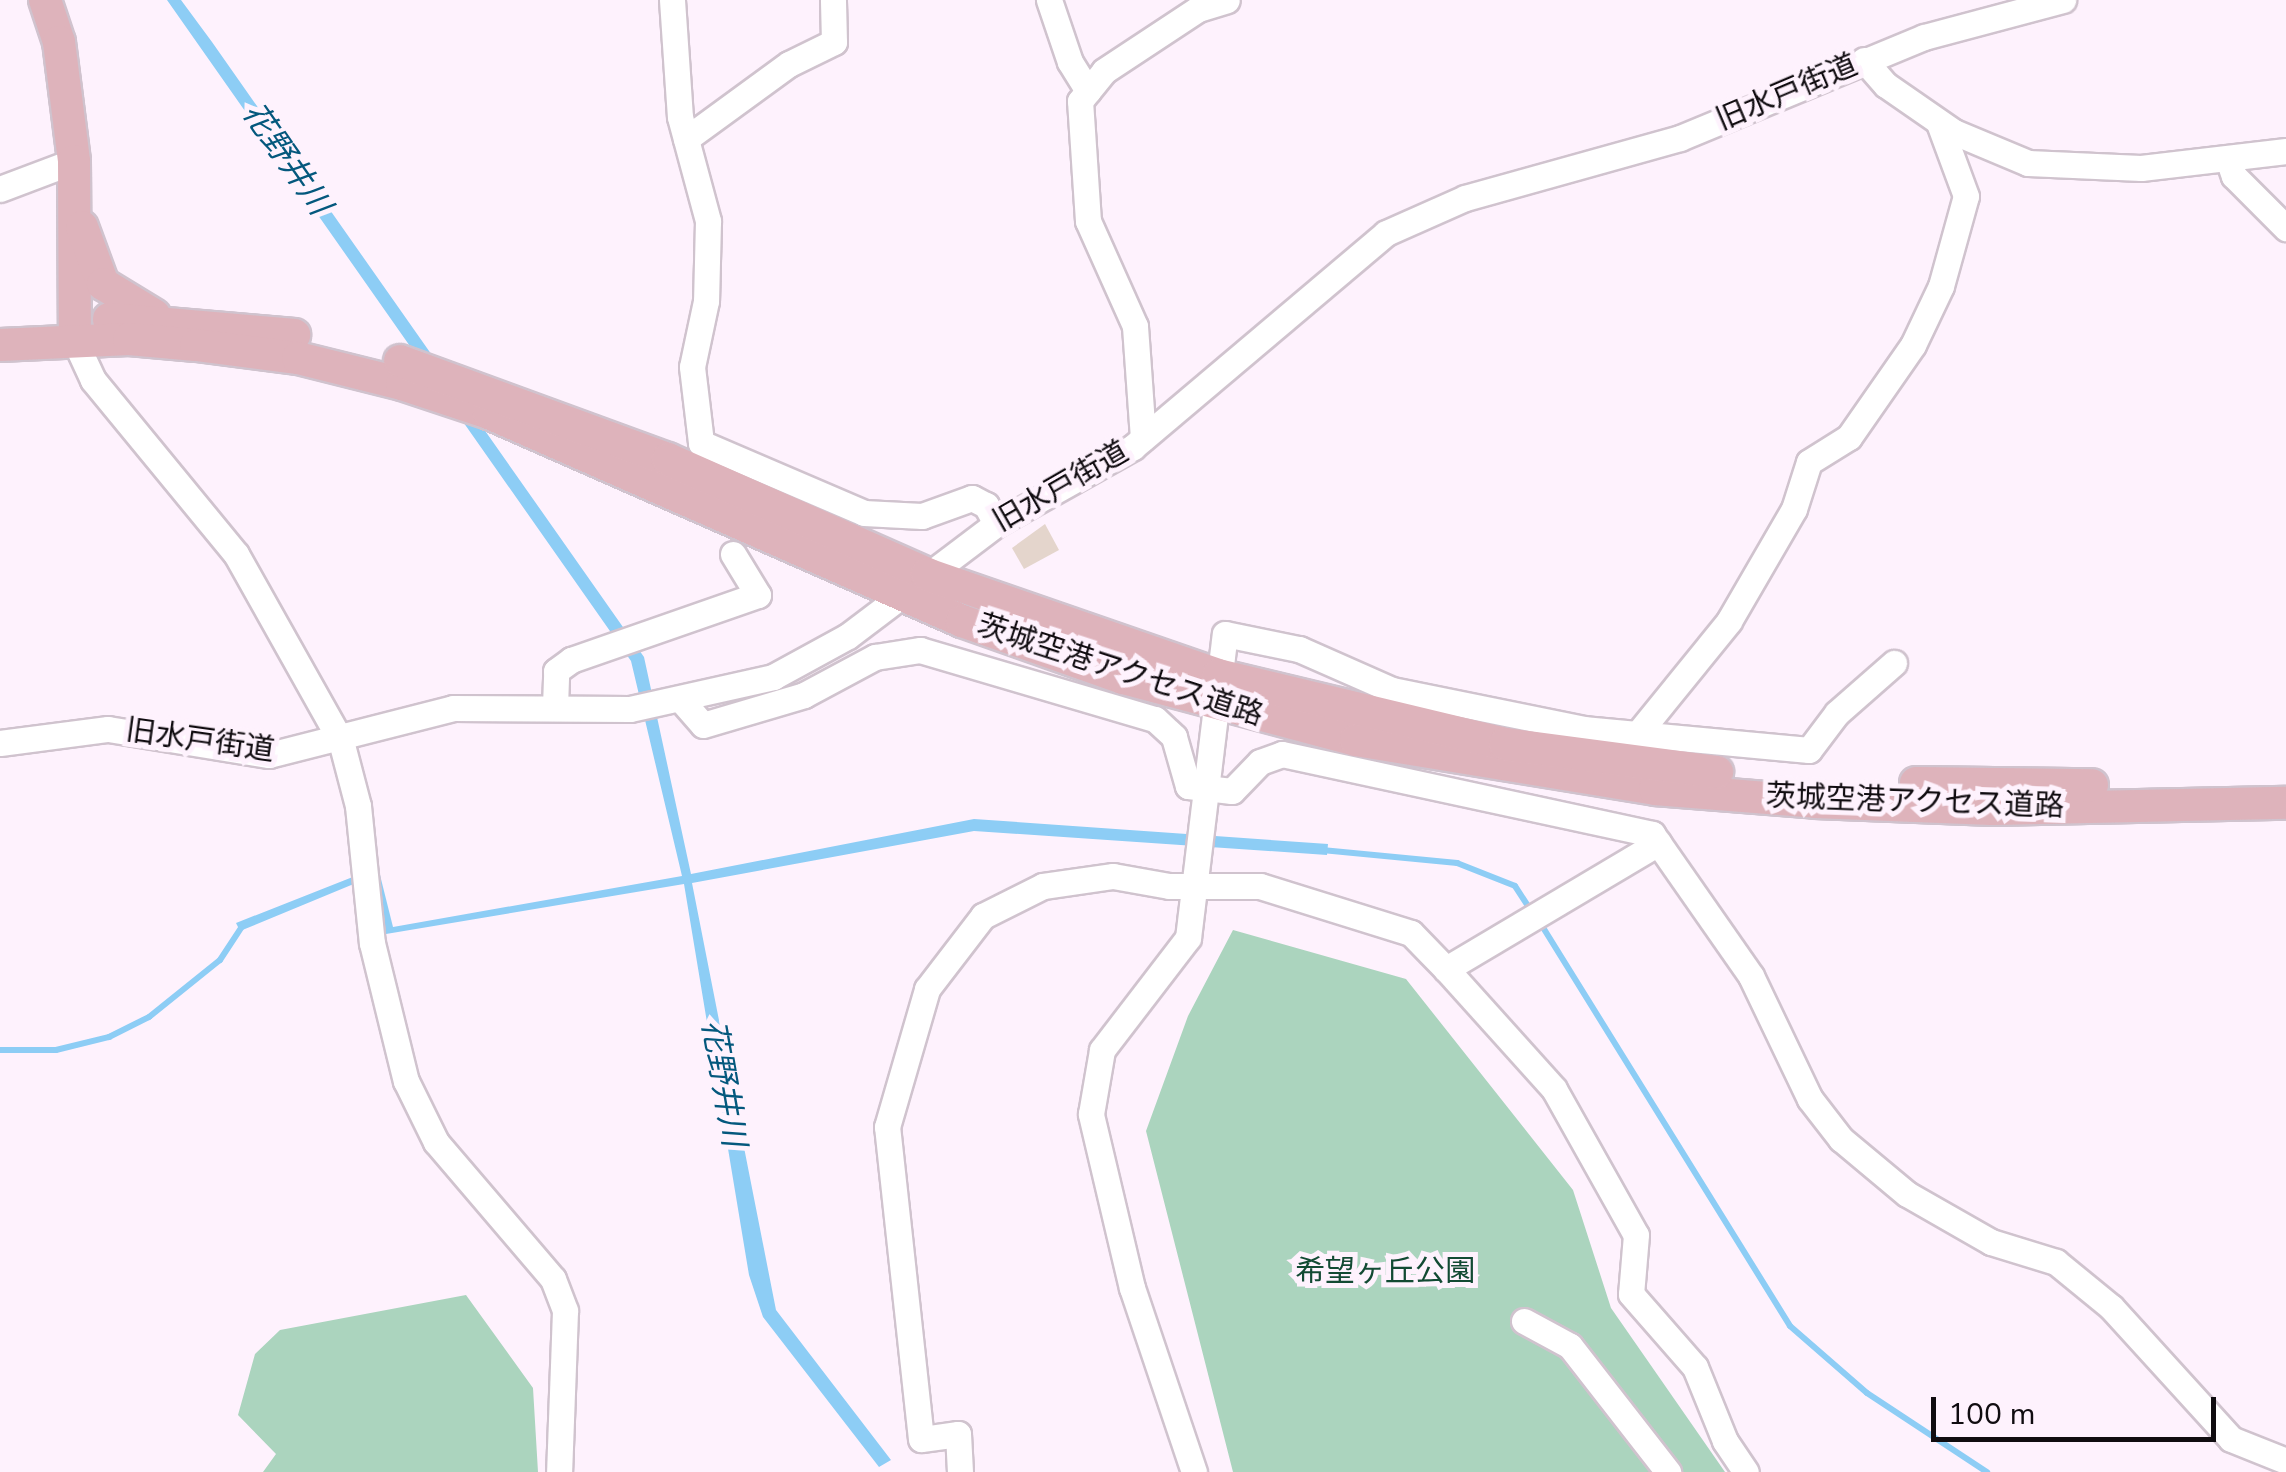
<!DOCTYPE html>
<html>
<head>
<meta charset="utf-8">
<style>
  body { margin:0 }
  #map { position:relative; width:2286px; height:1472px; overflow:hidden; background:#fef2fd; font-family:"Nunito Sans","Noto Sans JP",sans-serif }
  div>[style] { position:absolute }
  .green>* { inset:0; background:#abd4be }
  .water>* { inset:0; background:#8dcdf5 }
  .stream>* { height:6px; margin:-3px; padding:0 3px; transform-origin:3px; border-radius:3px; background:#8dcdf5 }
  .building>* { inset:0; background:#e4d5cc }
  .roads { filter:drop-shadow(2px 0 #d0c3ce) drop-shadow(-2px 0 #d0c3ce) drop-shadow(0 2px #d0c3ce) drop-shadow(0 -2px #d0c3ce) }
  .minor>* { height:25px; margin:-12.5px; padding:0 12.5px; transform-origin:12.5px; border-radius:12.5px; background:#fff }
  .major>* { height:32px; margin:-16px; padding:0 16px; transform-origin:16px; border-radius:16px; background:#deb3bb }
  span { translate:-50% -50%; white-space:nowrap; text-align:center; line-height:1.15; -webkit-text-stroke:10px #fef2fd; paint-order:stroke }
  .street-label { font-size:30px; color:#100c10 }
  .park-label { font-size:30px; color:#124a33 }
  .water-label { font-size:32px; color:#04587d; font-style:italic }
  .scale { position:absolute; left:1931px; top:1397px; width:285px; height:45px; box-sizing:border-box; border:5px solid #100c10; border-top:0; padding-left:12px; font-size:30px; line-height:35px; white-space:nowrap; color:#100c10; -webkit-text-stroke:8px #fef2fd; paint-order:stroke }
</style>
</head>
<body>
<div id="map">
  <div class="green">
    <i style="clip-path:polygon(1233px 930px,1406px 979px,1573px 1190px,1611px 1308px,1725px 1472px,1233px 1472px,1146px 1131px,1188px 1016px)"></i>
    <i style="clip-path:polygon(466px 1295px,533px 1388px,538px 1472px,263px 1472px,276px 1454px,238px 1415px,255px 1354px,280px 1330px)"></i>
  </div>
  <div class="water">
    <i style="clip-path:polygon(167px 0,181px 0,212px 42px,644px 657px,691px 874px,974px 819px,1328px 844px,1327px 855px,974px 831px,692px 883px,776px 1310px,891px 1460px,879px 1467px,763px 1317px,749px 1275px,684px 884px,386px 934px,373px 876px,240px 931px,236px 923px,378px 867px,393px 927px,682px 876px,631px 661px)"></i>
  </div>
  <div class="stream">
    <i style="left:1322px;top:850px;width:136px;rotate:5.5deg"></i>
    <i style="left:1457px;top:863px;width:62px;rotate:21.6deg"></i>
    <i style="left:1515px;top:886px;width:30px;rotate:57deg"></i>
    <i style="left:1539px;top:921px;width:476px;rotate:58.2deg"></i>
    <i style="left:1790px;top:1326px;width:102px;rotate:41deg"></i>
    <i style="left:1867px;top:1393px;width:144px;rotate:33.4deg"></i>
    <i style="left:0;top:1050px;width:56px"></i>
    <i style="left:56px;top:1050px;width:55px;rotate:-13.8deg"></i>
    <i style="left:109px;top:1037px;width:45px;rotate:-26.6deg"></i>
    <i style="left:149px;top:1017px;width:91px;rotate:-38.8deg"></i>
    <i style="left:220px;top:960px;width:42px;rotate:-56.7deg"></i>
  </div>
  <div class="building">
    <i style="clip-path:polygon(1045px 524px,1059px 550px,1024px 569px,1012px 548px)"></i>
  </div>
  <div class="roads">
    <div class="minor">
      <i style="left:672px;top:0;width:117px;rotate:86.1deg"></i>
      <i style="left:680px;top:117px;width:108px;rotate:74.9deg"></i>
      <i style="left:708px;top:221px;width:80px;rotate:91.4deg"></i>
      <i style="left:706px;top:301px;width:67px;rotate:102deg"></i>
      <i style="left:692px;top:367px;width:77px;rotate:83.2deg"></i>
      <i style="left:701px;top:443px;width:177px;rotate:23.2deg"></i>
      <i style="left:864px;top:513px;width:58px;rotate:3deg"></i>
      <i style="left:922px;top:516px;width:53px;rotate:-19.8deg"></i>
      <i style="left:972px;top:498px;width:16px;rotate:27deg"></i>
      <i style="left:986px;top:505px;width:21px;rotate:62deg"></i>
      <i style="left:1049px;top:0;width:65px;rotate:71.3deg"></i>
      <i style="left:1070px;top:62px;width:34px;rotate:58deg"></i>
      <i style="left:1864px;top:60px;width:33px;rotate:49deg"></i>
      <i style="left:1886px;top:85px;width:83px;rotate:34.7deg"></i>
      <i style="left:1954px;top:132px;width:80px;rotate:22.7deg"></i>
      <i style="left:2028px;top:163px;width:113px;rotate:2.5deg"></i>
      <i style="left:2141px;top:168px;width:146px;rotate:-6.7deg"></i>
      <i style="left:686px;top:139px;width:127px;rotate:-36.1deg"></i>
      <i style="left:789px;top:64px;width:50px;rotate:-26.1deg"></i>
      <i style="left:834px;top:42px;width:42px;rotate:-91.4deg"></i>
      <i style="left:2228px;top:159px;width:18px;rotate:71deg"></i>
      <i style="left:2234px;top:176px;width:74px;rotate:45deg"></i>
      <i style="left:0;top:189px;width:79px;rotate:-20.7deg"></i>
      <i style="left:75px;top:341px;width:43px;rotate:65.2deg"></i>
      <i style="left:93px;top:380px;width:225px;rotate:50.6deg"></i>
      <i style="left:236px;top:554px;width:214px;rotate:60.7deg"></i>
      <i style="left:341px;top:741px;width:67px;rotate:75.3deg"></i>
      <i style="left:358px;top:806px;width:138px;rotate:84.2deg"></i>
      <i style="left:372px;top:943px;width:142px;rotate:76.2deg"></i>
      <i style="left:406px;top:1081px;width:68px;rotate:63.8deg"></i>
      <i style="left:436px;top:1142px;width:180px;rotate:49.5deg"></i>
      <i style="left:553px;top:1279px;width:34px;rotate:69deg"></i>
      <i style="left:565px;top:1311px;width:161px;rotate:92.1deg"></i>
      <i style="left:1143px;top:438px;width:112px;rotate:-94.1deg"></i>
      <i style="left:1135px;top:326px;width:115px;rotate:-114.1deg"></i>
      <i style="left:1088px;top:221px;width:120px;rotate:-93.8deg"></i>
      <i style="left:1080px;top:101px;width:38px;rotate:-51deg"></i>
      <i style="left:1104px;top:71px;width:113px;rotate:-33.4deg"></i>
      <i style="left:1198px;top:9px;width:30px;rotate:-17deg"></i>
      <i style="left:683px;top:702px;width:30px;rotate:49deg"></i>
      <i style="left:703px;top:725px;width:105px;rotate:-16.5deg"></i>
      <i style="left:804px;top:695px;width:81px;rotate:-28.2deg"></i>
      <i style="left:875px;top:657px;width:46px;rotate:-8.8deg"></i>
      <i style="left:920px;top:650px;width:245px;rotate:16.4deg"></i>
      <i style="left:1155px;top:719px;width:26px;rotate:43deg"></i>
      <i style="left:1174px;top:737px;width:51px;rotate:74.1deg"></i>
      <i style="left:1188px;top:786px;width:44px;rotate:6.5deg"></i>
      <i style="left:1232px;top:791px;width:40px;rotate:-46deg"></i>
      <i style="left:1260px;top:762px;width:23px;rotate:-20deg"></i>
      <i style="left:1282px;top:754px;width:379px;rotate:12.2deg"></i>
      <i style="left:1652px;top:834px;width:173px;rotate:55.1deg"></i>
      <i style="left:1751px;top:976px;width:136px;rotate:64.4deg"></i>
      <i style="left:1810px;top:1099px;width:51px;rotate:52.2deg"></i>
      <i style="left:1841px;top:1139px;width:86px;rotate:39.8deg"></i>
      <i style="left:1907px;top:1194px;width:97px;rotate:29.7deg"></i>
      <i style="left:1991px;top:1242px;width:68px;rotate:17.1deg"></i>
      <i style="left:2056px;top:1262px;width:71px;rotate:39.3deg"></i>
      <i style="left:2111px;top:1307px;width:178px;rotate:47.7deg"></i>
      <i style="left:2231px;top:1439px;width:59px;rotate:21.8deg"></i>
      <i style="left:555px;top:707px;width:36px;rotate:-88deg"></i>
      <i style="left:556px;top:671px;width:19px;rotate:-36deg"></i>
      <i style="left:571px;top:660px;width:198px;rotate:-19.2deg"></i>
      <i style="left:758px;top:595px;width:48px;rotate:-121.4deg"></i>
      <i style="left:1636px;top:736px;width:148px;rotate:-51deg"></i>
      <i style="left:1729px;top:621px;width:129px;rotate:-59.9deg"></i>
      <i style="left:1794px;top:509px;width:49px;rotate:-72.3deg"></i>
      <i style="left:1809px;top:462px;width:47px;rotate:-32deg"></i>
      <i style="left:1849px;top:437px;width:112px;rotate:-55.2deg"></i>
      <i style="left:1913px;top:345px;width:65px;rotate:-64.6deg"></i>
      <i style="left:1941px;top:286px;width:93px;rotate:-74.5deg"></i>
      <i style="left:1966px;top:196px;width:78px;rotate:-110.3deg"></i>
      <i style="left:0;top:743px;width:109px;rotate:-7.4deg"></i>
      <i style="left:108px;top:729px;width:163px;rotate:9.2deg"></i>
      <i style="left:269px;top:755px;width:190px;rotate:-14.3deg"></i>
      <i style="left:453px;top:708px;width:177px;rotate:0.3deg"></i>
      <i style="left:630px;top:709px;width:147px;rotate:-12.6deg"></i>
      <i style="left:773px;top:677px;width:85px;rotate:-28.7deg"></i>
      <i style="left:848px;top:636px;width:186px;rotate:-37.1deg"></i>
      <i style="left:996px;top:524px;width:157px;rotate:-29.3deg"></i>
      <i style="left:1133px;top:447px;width:331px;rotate:-40.2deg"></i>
      <i style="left:1386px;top:233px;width:86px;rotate:-23.9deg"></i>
      <i style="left:1465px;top:198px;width:223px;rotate:-15.6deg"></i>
      <i style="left:1680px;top:138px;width:264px;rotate:-22.5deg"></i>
      <i style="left:1924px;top:37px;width:144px;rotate:-14.9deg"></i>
      <i style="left:1446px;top:969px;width:161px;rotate:48deg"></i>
      <i style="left:1554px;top:1089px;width:167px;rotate:60.7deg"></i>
      <i style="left:1636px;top:1235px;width:59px;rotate:94.8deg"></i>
      <i style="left:1631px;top:1294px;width:97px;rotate:48.8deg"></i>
      <i style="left:1695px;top:1367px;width:80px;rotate:67.9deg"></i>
      <i style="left:1725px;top:1441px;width:37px;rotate:56deg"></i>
      <i style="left:1524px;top:1321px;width:52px;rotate:28.5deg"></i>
      <i style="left:1570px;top:1346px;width:160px;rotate:52.1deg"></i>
      <i style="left:960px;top:1472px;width:38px;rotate:-93deg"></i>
      <i style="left:958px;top:1434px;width:37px;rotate:172deg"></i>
      <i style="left:921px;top:1439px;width:314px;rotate:-96.2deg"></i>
      <i style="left:887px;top:1127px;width:144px;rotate:-73.8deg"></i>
      <i style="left:927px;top:989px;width:92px;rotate:-52.5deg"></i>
      <i style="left:983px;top:916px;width:67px;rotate:-26.6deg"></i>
      <i style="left:1043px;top:886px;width:71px;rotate:-8.1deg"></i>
      <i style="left:1113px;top:876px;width:57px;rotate:10.1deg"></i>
      <i style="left:1169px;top:886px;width:91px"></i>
      <i style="left:1260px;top:886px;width:158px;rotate:17.3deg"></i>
      <i style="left:1411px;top:933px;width:50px;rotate:45.8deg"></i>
      <i style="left:1446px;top:969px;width:247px;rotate:-30.7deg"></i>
      <i style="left:1194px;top:1472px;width:194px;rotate:-108.6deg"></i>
      <i style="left:1132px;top:1288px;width:179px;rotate:-103.3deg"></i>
      <i style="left:1091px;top:1114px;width:65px;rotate:-80.2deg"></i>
      <i style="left:1102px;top:1050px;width:141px;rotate:-52.5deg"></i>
      <i style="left:1188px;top:938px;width:306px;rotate:-83.1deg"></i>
      <i style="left:1225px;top:634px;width:76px;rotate:11.5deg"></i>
      <i style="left:1299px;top:649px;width:102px;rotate:23.8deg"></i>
      <i style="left:1392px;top:690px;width:195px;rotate:11.5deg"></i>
      <i style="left:1583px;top:729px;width:227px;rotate:5.3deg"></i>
      <i style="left:1809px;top:750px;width:46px;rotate:-52.9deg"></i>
      <i style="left:1837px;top:713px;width:76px;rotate:-41.3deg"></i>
    </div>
    <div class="major">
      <i style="left:45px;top:0;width:44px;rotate:71.6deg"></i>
      <i style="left:59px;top:42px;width:120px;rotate:82.8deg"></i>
      <i style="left:74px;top:161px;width:180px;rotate:89.7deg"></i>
      <i style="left:82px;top:227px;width:61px;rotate:69.8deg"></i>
      <i style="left:103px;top:284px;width:60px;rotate:31.3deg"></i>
      <i style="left:109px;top:319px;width:186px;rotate:4.9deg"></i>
      <i style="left:0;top:345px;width:129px;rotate:-2.7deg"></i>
      <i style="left:129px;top:339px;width:67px;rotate:5.1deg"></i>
      <i style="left:196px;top:345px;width:103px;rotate:7.3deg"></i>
      <i style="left:298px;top:358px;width:107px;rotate:14deg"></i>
      <i style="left:402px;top:384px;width:92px;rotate:18.4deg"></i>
      <i style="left:489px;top:413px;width:517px;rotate:23.74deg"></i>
      <i style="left:962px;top:621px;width:171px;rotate:19.5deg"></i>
      <i style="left:1123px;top:678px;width:241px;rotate:14.9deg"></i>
      <i style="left:1356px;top:740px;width:303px;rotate:9.3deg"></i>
      <i style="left:1655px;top:789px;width:161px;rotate:4.6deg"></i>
      <i style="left:1815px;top:802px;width:177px;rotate:2.3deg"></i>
      <i style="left:1992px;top:809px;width:294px;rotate:-1.2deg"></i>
      <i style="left:400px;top:361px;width:285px;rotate:20.1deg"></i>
      <i style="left:668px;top:459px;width:283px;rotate:23.9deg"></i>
      <i style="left:927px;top:574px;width:308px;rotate:19.1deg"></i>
      <i style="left:1218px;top:675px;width:295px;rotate:13.5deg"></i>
      <i style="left:1505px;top:744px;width:214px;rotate:7.5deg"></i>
      <i style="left:1916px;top:783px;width:176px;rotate:0.7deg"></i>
    </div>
  </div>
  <div class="street-label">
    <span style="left:1787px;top:93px;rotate:-23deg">旧水戸街道</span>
    <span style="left:1061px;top:487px;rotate:-30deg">旧水戸街道</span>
    <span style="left:1120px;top:671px;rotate:18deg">茨城空港アクセス道路</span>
    <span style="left:200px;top:741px;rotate:8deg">旧水戸街道</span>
    <span style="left:1915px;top:802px;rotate:2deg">茨城空港アクセス道路</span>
  </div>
  <div class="park-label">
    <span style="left:1385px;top:1272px">希望ヶ丘公園</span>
  </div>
  <div class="water-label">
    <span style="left:286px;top:159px;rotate:55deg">花野井川</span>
    <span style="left:723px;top:1083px;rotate:80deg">花野井川</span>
  </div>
  <div class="scale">100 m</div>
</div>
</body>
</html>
